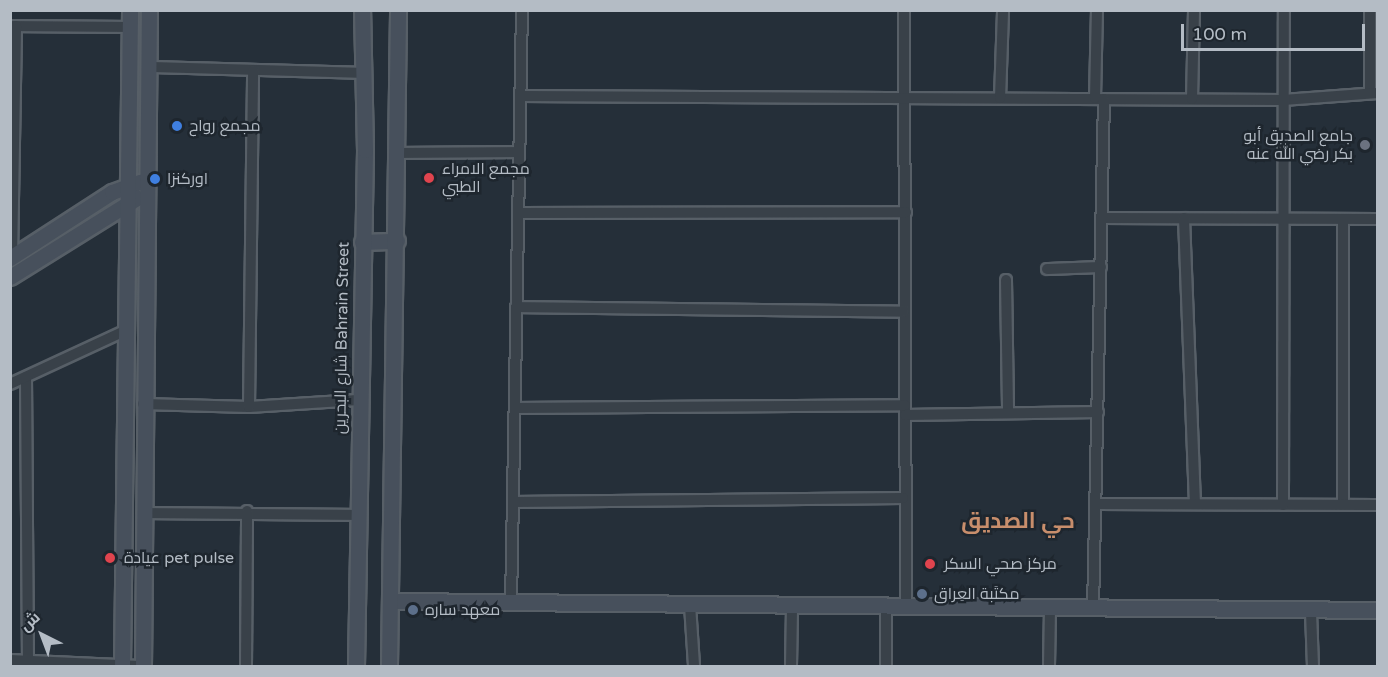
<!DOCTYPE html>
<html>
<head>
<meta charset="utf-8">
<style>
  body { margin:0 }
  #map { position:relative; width:1388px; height:677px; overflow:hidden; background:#252f39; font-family:"Varela Round",Cairo,sans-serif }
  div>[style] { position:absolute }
  .roads { filter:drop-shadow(2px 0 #575f67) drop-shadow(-2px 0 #575f67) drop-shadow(0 2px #575f67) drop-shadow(0 -2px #575f67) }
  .street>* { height:10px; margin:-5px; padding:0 5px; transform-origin:5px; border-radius:5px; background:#394149 }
  .secondary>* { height:15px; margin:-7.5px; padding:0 7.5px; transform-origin:7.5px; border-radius:7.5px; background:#47505c }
  .dots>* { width:16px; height:16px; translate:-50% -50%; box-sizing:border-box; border:3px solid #1e262e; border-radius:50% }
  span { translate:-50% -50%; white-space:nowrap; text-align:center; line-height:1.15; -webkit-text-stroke:5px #1e262e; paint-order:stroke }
  .poi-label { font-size:16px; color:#b4bcc5 }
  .left { translate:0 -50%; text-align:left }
  .right { translate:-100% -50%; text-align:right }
  .street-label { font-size:16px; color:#b4bcc5 }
  .district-label { font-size:22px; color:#c88e6c; font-weight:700 }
  .frame { position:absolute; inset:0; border:12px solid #b4bcc5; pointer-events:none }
  .north { position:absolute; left:12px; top:605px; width:60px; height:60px; -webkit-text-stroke:4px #1e262e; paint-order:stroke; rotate:318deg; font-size:16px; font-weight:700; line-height:24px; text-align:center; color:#b4bcc5 }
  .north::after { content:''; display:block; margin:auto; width:21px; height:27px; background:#b4bcc5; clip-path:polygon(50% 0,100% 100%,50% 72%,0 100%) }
  .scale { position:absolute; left:1181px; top:24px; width:184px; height:27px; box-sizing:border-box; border:3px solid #b4bcc5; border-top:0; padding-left:8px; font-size:18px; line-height:21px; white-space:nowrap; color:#b4bcc5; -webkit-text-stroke:4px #1e262e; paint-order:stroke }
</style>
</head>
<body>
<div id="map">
  <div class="roads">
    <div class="street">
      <i style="left:904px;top:10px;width:598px;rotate:89.81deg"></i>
      <i style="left:10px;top:26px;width:119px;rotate:0.5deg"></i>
      <i style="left:148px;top:67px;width:214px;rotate:1.6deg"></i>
      <i style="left:1370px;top:93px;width:83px;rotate:-90deg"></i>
      <i style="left:520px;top:96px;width:763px;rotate:0.3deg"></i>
      <i style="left:1283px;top:100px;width:95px;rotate:-4.2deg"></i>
      <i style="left:1000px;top:98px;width:88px;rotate:-88deg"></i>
      <i style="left:1095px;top:98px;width:88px;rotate:-88.7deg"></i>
      <i style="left:1192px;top:99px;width:89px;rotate:-88.7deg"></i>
      <i style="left:399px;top:153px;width:120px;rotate:-0.5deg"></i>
      <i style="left:518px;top:213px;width:388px;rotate:-0.1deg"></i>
      <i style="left:1102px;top:218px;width:276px;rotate:0.2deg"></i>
      <i style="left:1184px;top:218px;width:286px;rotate:87.8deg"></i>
      <i style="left:1343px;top:219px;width:284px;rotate:90deg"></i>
      <i style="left:12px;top:258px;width:232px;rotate:-89deg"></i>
      <i style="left:1047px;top:269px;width:54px;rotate:-2.1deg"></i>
      <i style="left:1006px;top:280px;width:133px;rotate:89.1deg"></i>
      <i style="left:516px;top:307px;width:388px;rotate:0.7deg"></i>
      <i style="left:26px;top:377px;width:283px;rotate:89.6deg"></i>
      <i style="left:10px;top:384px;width:131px;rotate:-24.8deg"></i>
      <i style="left:143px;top:404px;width:106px;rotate:1.6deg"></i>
      <i style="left:249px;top:407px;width:109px;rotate:-3.7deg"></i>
      <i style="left:249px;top:407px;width:337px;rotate:-89.3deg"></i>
      <i style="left:515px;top:408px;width:390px;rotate:-0.4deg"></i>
      <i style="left:905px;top:415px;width:193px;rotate:-0.9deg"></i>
      <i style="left:513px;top:502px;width:390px;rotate:-0.6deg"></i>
      <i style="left:1097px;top:504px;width:281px;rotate:0.2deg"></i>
      <i style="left:1283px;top:505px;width:495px;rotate:-89.9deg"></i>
      <i style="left:145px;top:513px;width:213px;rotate:0.5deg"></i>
      <i style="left:511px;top:603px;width:593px;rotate:-88.94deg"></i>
      <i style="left:690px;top:605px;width:61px;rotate:86.2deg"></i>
      <i style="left:1093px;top:610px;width:511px;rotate:-88.77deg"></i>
      <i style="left:1311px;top:612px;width:54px;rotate:87.9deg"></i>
      <i style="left:10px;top:660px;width:130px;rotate:2.6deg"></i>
      <i style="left:246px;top:666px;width:155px;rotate:-89.6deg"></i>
      <i style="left:791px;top:666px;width:58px;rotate:-89deg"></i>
      <i style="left:886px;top:666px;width:58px;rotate:-90deg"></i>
      <i style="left:1049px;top:666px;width:57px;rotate:-89deg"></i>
    </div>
    <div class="secondary">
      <i style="left:362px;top:242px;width:35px;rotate:-2deg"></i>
      <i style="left:10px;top:258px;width:121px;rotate:-32.9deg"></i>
      <i style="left:112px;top:192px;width:30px;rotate:-20deg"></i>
      <i style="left:10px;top:277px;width:150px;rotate:-31.9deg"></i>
      <i style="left:390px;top:601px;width:988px;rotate:0.52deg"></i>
      <i style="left:122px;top:666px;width:656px;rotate:-89.3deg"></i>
      <i style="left:143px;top:666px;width:656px;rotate:-89.48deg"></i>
      <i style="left:356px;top:666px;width:516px;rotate:-89deg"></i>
      <i style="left:365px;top:150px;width:140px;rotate:-91.2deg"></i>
      <i style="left:389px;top:666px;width:656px;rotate:-89.21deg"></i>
    </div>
  </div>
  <div class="dots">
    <i style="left:177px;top:126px;background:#3f7fe0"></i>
    <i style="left:1365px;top:145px;background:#6b7280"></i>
    <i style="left:429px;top:178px;background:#e0444e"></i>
    <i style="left:155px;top:179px;background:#3f7fe0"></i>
    <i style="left:110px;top:558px;background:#e0444e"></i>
    <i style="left:930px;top:564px;background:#e0444e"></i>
    <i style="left:922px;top:594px;background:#5c6f8a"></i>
    <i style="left:413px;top:610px;background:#5c6f8a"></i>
  </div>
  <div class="poi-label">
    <span class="left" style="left:189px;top:126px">مجمع رواح</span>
    <span class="right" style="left:1353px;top:145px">جامع الصديق أبو<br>بكر رضي الله عنه</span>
    <span class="left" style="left:442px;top:178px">مجمع الامراء<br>الطبي</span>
    <span class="left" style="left:167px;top:179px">اوركنزا</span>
    <span class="left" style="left:124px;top:558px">عيادة pet pulse</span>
    <span class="left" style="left:944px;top:564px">مركز صحي السكر</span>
    <span class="left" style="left:934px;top:594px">مكتَبة العِراق</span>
    <span class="left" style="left:425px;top:610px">معهد ساره</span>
  </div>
  <div class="street-label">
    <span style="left:342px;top:338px;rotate:-89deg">شارع البحرين Bahrain Street</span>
  </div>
  <div class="district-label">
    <span style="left:1018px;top:522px">حي الصديق</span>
  </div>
  <div class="frame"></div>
  <div class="north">ش</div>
  <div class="scale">100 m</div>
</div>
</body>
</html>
